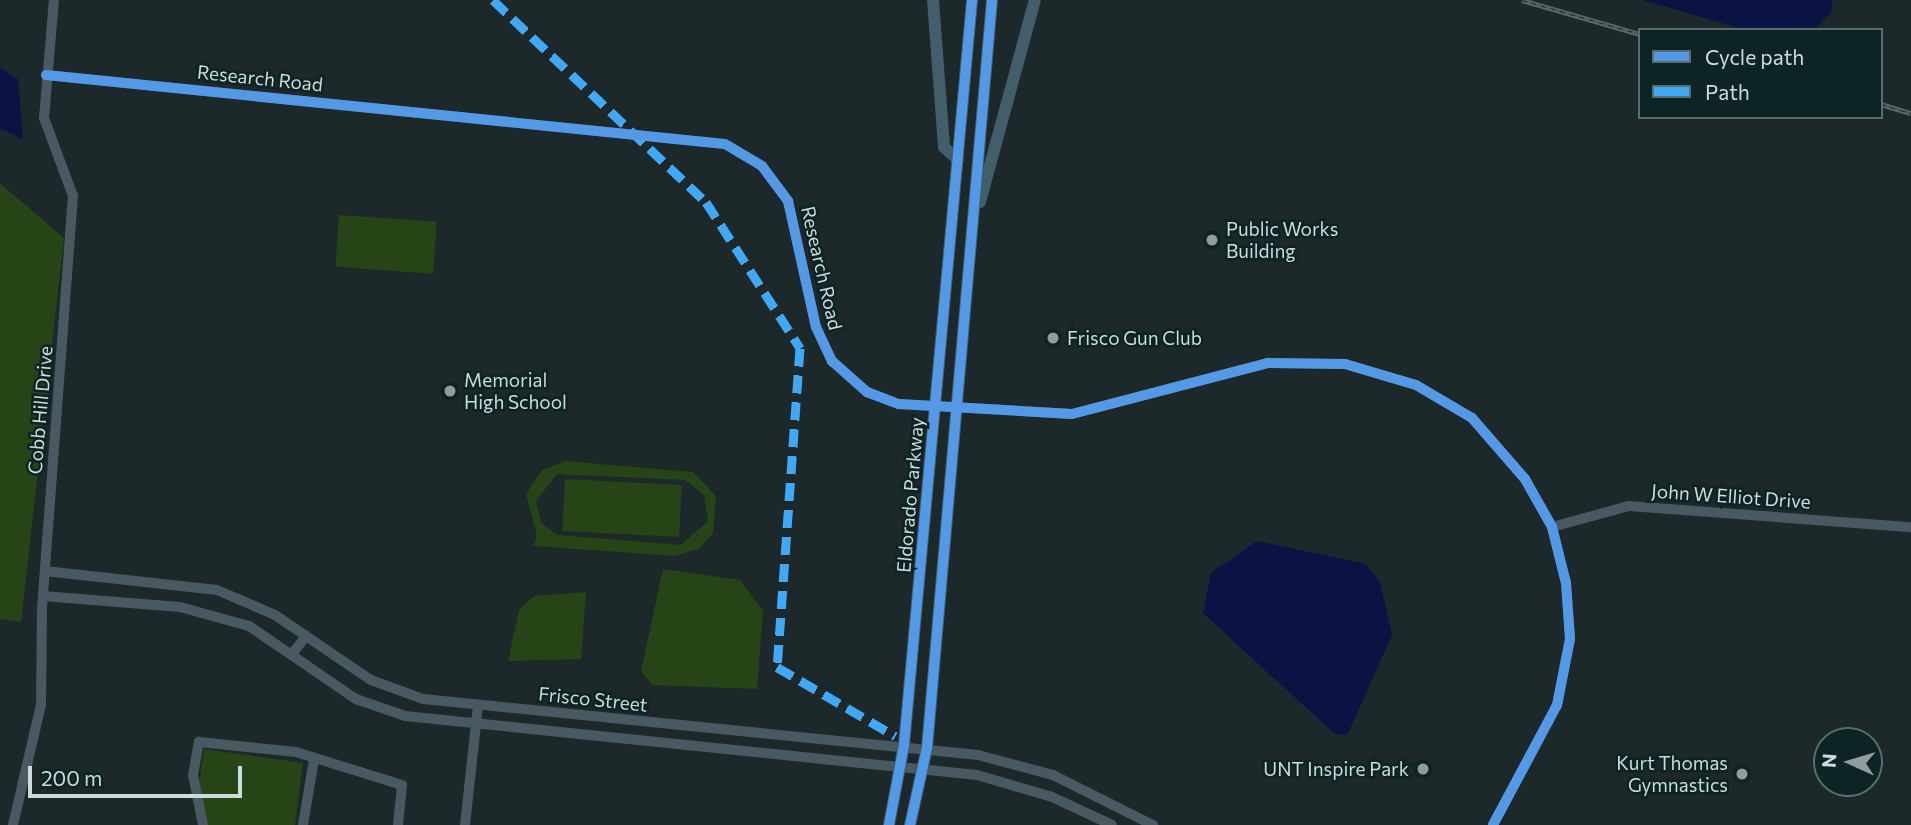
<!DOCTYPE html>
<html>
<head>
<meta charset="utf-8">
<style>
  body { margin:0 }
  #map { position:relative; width:1911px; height:825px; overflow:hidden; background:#1c2829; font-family:Commissioner,sans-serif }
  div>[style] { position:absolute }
  .green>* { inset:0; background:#274417; transform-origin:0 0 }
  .water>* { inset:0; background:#0a1343 }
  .minor>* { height:10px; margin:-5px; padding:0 5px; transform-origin:5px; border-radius:5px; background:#485961 }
  .major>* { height:12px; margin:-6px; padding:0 6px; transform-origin:6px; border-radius:6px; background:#415e6a }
  .rail>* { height:4.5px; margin-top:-2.25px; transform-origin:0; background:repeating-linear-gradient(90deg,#0d2324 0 5px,#59666a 0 10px); box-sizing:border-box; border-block:2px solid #59666a }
  .quiet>* { height:9px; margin-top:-4.5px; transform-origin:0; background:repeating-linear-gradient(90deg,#3fa9f5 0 18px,transparent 0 27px) }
  .cycleway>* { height:10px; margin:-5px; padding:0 5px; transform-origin:5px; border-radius:5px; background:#5399e6 }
  .dots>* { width:19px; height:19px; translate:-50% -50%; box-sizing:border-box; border:4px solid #0d2324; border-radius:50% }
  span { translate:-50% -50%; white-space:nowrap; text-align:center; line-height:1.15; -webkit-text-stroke:5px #0d2324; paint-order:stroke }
  .street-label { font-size:19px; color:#cedbdc }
  .poi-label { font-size:19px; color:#cedbdc }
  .left { translate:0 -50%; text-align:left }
  .right { translate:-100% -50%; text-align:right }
  .legend { position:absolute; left:1638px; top:28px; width:245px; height:91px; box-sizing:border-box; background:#0d2324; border:2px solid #5a6d6e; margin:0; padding:9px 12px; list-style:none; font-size:21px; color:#cedbdc }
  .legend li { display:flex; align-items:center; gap:14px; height:35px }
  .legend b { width:35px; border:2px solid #5a6d6e }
  .north { position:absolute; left:1813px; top:727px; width:70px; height:70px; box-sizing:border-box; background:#0d2324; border:2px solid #5a6d6e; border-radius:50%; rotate:274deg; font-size:19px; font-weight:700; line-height:28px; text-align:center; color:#cedbdc }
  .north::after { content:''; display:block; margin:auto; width:24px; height:32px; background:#909c9d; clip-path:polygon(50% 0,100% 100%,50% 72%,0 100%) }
  .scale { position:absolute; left:28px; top:766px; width:214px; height:32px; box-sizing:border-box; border:4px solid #cedbdc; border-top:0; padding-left:9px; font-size:21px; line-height:24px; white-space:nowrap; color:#cedbdc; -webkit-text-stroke:5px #0d2324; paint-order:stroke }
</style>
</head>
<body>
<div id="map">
  <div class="green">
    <i style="clip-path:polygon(0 183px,64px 238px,21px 622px,0 619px)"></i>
    <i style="left:339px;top:215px;width:98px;height:52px;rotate:4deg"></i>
    <i style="clip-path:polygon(evenodd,565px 461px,693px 472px,716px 496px,713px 533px,700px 548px,675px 556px,533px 546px,537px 536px,526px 494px,542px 470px,565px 461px,557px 474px,685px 480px,704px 495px,708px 521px,681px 545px,557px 535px,541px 522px,536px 501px,557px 474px)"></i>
    <i style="left:565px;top:479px;width:117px;height:52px;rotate:3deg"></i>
    <i style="clip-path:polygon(663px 569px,740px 580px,763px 611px,757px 689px,652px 685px,641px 671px)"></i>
    <i style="clip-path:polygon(586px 592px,581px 659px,508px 661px,519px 610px,534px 596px)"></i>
    <i style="clip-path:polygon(204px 749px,303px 763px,295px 825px,208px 825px,199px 782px)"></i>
  </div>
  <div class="water">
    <i style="clip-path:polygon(1643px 0,1832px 0,1831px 12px,1814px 30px,1746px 30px)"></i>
    <i style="clip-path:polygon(0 68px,18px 79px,23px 139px,0 128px)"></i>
    <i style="clip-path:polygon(1257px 541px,1366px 564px,1380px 582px,1392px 635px,1347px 735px,1335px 734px,1203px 613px,1211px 573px)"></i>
  </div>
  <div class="minor">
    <i style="left:46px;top:75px;width:682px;rotate:5.8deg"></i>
    <i style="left:725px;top:144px;width:43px;rotate:30.7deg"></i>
    <i style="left:762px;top:166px;width:44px;rotate:53.4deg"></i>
    <i style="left:788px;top:201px;width:129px;rotate:77.5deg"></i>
    <i style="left:816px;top:327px;width:38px;rotate:65deg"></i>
    <i style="left:832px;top:361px;width:47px;rotate:41.5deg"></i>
    <i style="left:867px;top:392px;width:34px;rotate:21deg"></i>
    <i style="left:899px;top:404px;width:173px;rotate:3.3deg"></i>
    <i style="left:1072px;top:414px;width:203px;rotate:-14.6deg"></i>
    <i style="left:1268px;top:363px;width:77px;rotate:0.7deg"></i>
    <i style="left:1345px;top:364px;width:74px;rotate:16.5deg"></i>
    <i style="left:1416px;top:385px;width:65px;rotate:30.5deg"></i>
    <i style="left:1472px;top:418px;width:81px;rotate:49deg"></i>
    <i style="left:1525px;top:479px;width:55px;rotate:60.6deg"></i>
    <i style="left:1552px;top:527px;width:58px;rotate:76deg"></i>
    <i style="left:1566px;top:583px;width:56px;rotate:85.9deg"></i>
    <i style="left:1570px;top:639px;width:67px;rotate:101.1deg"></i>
    <i style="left:1557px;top:705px;width:136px;rotate:118.1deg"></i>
    <i style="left:1552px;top:527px;width:80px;rotate:-15.3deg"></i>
    <i style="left:1629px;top:506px;width:283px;rotate:4.3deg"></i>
    <i style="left:45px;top:571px;width:173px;rotate:6.3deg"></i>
    <i style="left:217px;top:590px;width:63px;rotate:23.3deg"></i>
    <i style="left:275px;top:615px;width:116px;rotate:34.1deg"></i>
    <i style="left:371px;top:680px;width:55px;rotate:20.1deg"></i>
    <i style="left:423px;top:699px;width:558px;rotate:5.76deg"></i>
    <i style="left:978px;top:755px;width:78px;rotate:14.9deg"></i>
    <i style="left:1053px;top:775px;width:112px;rotate:26.6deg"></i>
    <i style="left:43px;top:596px;width:137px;rotate:4.6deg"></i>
    <i style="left:180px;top:607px;width:72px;rotate:15.4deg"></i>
    <i style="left:249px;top:626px;width:130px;rotate:34.3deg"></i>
    <i style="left:356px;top:699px;width:52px;rotate:19.1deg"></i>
    <i style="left:405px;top:716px;width:575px;rotate:5.89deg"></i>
    <i style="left:977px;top:775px;width:78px;rotate:16.3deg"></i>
    <i style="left:1052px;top:797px;width:66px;rotate:25deg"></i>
    <i style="left:292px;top:654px;width:23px;rotate:-52deg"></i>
    <i style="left:13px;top:825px;width:123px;rotate:-76.9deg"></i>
    <i style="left:41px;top:705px;width:97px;rotate:-89.4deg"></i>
    <i style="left:42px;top:608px;width:413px;rotate:-85.7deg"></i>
    <i style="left:73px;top:196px;width:83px;rotate:-110.4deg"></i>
    <i style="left:44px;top:118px;width:118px;rotate:-85.2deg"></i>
    <i style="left:203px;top:825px;width:51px;rotate:-101.3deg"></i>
    <i style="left:193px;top:775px;width:34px;rotate:-80deg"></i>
    <i style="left:199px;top:742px;width:98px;rotate:5.9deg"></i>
    <i style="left:296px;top:752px;width:111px;rotate:17.3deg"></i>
    <i style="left:402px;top:785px;width:40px;rotate:95.7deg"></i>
    <i style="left:303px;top:825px;width:67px;rotate:-80.5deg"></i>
    <i style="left:465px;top:825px;width:120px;rotate:-83.8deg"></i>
  </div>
  <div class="major">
    <i style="left:933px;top:0;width:147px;rotate:85.7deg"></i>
    <i style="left:944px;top:147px;width:19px;rotate:43deg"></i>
    <i style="left:980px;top:202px;width:209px;rotate:-74.8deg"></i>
    <i style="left:889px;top:825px;width:81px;rotate:-79.4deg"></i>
    <i style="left:904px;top:745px;width:748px;rotate:-84.78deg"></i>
    <i style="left:910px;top:825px;width:79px;rotate:-77.6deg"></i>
    <i style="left:927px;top:748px;width:751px;rotate:-85.03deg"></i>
  </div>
  <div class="rail">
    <i style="left:1522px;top:0;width:123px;rotate:16.1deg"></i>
    <i style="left:1881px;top:104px;width:31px;rotate:17deg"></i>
  </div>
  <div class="quiet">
    <i style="left:493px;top:0;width:294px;rotate:43.5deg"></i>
    <i style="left:706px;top:202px;width:174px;rotate:57.2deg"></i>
    <i style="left:800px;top:348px;width:320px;rotate:94.1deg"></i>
    <i style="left:777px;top:667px;width:137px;rotate:30.3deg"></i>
  </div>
  <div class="cycleway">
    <i style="left:46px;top:75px;width:682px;rotate:5.8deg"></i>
    <i style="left:725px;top:144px;width:43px;rotate:30.7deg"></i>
    <i style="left:762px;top:166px;width:44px;rotate:53.4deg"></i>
    <i style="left:788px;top:201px;width:129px;rotate:77.5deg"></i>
    <i style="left:816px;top:327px;width:38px;rotate:65deg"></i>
    <i style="left:832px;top:361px;width:47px;rotate:41.5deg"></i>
    <i style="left:867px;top:392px;width:34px;rotate:21deg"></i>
    <i style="left:899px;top:404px;width:173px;rotate:3.3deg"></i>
    <i style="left:1072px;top:414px;width:203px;rotate:-14.6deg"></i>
    <i style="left:1268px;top:363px;width:77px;rotate:0.7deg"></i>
    <i style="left:1345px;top:364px;width:74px;rotate:16.5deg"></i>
    <i style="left:1416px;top:385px;width:65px;rotate:30.5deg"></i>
    <i style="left:1472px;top:418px;width:81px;rotate:49deg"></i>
    <i style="left:1525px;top:479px;width:55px;rotate:60.6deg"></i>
    <i style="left:1552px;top:527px;width:58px;rotate:76deg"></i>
    <i style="left:1566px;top:583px;width:56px;rotate:85.9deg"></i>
    <i style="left:1570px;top:639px;width:67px;rotate:101.1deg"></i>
    <i style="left:1557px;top:705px;width:136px;rotate:118.1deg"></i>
    <i style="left:889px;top:825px;width:81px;rotate:-79.4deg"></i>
    <i style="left:904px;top:745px;width:748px;rotate:-84.78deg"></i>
    <i style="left:910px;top:825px;width:79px;rotate:-77.6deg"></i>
    <i style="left:927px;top:748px;width:751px;rotate:-85.03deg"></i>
  </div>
  <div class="dots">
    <i style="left:1212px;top:240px;background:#909c9d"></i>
    <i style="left:1053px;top:338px;background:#909c9d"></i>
    <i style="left:450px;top:391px;background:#909c9d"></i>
    <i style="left:1423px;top:769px;background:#909c9d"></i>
    <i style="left:1742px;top:774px;background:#909c9d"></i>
  </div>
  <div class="street-label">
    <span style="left:260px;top:78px;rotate:6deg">Research Road</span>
    <span style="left:822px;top:268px;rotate:77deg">Research Road</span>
    <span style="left:40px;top:410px;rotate:-85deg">Cobb Hill Drive</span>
    <span style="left:910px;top:495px;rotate:-85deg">Eldorado Parkway</span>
    <span style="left:1731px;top:496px;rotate:4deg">John W Elliot Drive</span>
    <span style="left:593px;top:699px;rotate:6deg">Frisco Street</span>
  </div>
  <div class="poi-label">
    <span class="left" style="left:1226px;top:240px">Public Works<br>Building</span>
    <span class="left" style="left:1067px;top:338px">Frisco Gun Club</span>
    <span class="left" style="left:464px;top:391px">Memorial<br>High School</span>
    <span class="right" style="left:1728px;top:774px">Kurt Thomas<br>Gymnastics</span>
    <span class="right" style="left:1409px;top:769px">UNT Inspire Park</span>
  </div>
  <ul class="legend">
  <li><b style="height:9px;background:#5399e6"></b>Cycle path</li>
  <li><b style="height:9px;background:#3fa9f5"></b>Path</li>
  </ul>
  <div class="north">N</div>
  <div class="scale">200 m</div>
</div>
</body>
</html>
